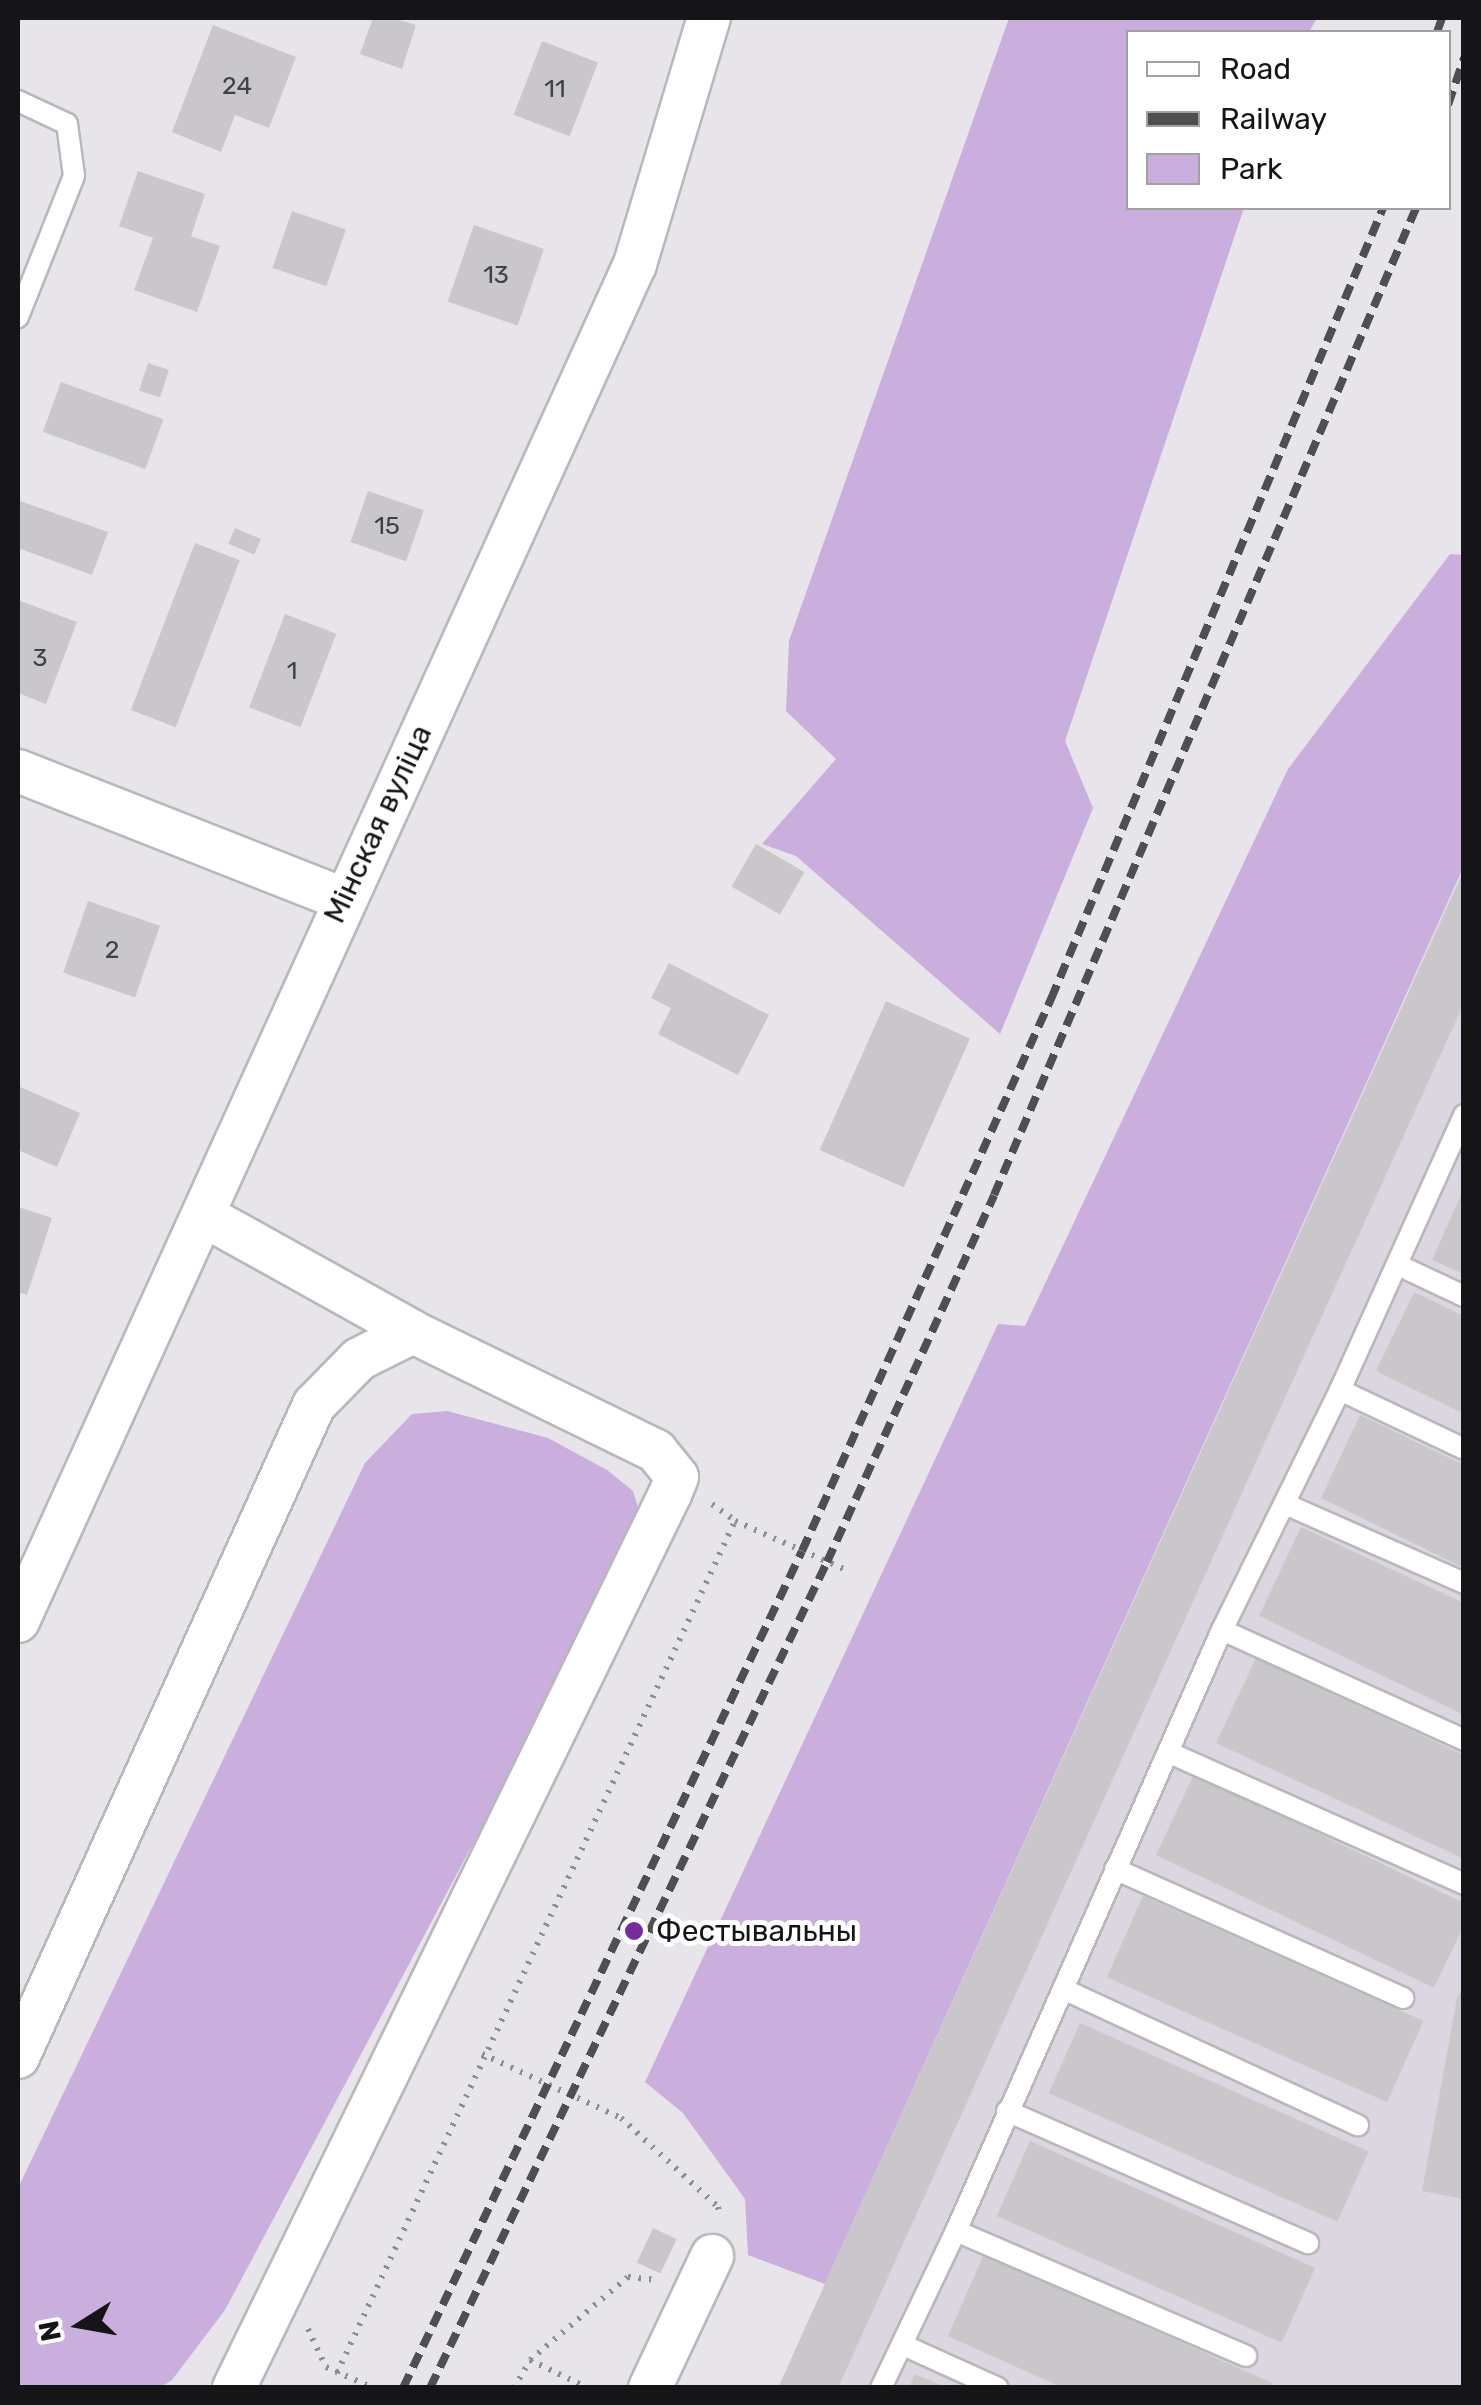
<!DOCTYPE html>
<html>
<head>
<meta charset="utf-8">
<style>
  body { margin:0 }
  #map { position:relative; width:1481px; height:2405px; overflow:hidden; background:#e7e5e9; font-family:Rubik,sans-serif }
  div>[style] { position:absolute }
  .built>* { inset:0; background:#dcd6e1 }
  .green>* { inset:0; background:#caaede }
  .building>* { inset:0; background:#cac7cb; transform-origin:0 0 }
  .path>* { height:6px; margin-top:-3px; transform-origin:0; background:repeating-linear-gradient(90deg,#8f8e91 0 2.5px,transparent 0 10.5px) }
  .roads { filter:drop-shadow(2px 0 #b9b7bb) drop-shadow(-2px 0 #b9b7bb) drop-shadow(0 2px #b9b7bb) drop-shadow(0 -2px #b9b7bb) }
  .service>* { height:20px; margin:-10px; padding:0 10px; transform-origin:10px; border-radius:10px; background:#fff }
  .minor>* { height:42px; margin:-21px; padding:0 21px; transform-origin:21px; border-radius:21px; background:#fff }
  .rail>* { height:8px; margin-top:-4px; transform-origin:0; background:repeating-linear-gradient(90deg,#4f4e51 0 15px,transparent 0 23px) }
  .dots>* { width:28px; height:28px; translate:-50% -50%; box-sizing:border-box; border:5px solid #fff; border-radius:50% }
  span { translate:-50% -50%; white-space:nowrap; text-align:center; line-height:1.15; -webkit-text-stroke:10px #fff; paint-order:stroke }
  .number-label { font-size:25px; color:#424143 }
  .number-label span { -webkit-text-stroke-width:0 }
  .street-label { font-size:30px; color:#151416 }
  .poi-label { font-size:30px; color:#151416 }
  .left { translate:0 -50%; text-align:left }
  .frame { position:absolute; inset:0; border:20px solid #151416; pointer-events:none }
  .legend { position:absolute; left:1126px; top:30px; width:325px; height:180px; box-sizing:border-box; background:#fff; border:2px solid #a1a1a2; margin:0; padding:12px 18px; list-style:none; font-size:30px; color:#151416 }
  .legend li { display:flex; align-items:center; gap:20px; height:50px }
  .legend b { width:50px; border:2px solid #a1a1a2 }
  .north { position:absolute; left:30px; top:2275px; width:100px; height:100px; -webkit-text-stroke:8px #fff; paint-order:stroke; rotate:259deg; font-size:28px; font-weight:700; line-height:40px; text-align:center; color:#151416 }
  .north::after { content:''; display:block; margin:auto; width:35px; height:45px; background:#151416; clip-path:polygon(50% 0,100% 100%,50% 72%,0 100%) }
</style>
</head>
<body>
<div id="map">
  <div class="built">
    <i style="clip-path:polygon(1463px 870px,1463px 2387px,778px 2388px,825px 2284px)"></i>
  </div>
  <div class="green">
    <i style="clip-path:polygon(1009px 18px,1317px 18px,1309px 32px,1128px 32px,1128px 208px,1244px 208px,1065px 741px,1093px 808px,1000px 1034px,796px 856px,762px 844px,836px 759px,786px 711px,789px 641px)"></i>
    <i style="clip-path:polygon(1450px 554px,1464px 555px,1463px 868px,825px 2284px,748px 2255px,745px 2199px,683px 2113px,645px 2082px,998px 1324px,1025px 1326px,1288px 769px)"></i>
    <i style="clip-path:polygon(447px 1411px,548px 1438px,607px 1470px,633px 1491px,643px 1524px,225px 2310px,172px 2380px,159px 2388px,18px 2387px,18px 2188px,365px 1463px,412px 1414px)"></i>
  </div>
  <div class="building">
    <i style="clip-path:polygon(373px 18px,393px 18px,416px 25px,402px 69px,360px 54px)"></i>
    <i style="clip-path:polygon(213px 25px,296px 57px,269px 128px,235px 115px,221px 152px,172px 132px)"></i>
    <i style="left:542px;top:41px;width:60px;height:79px;rotate:21deg"></i>
    <i style="clip-path:polygon(138px 171px,205px 194px,191px 236px,220px 246px,197px 312px,134px 290px,153px 238px,119px 226px)"></i>
    <i style="left:292px;top:211px;width:57px;height:60px;rotate:19deg"></i>
    <i style="left:474px;top:225px;width:74px;height:81px;rotate:19deg"></i>
    <i style="left:148px;top:363px;width:22px;height:29px;rotate:18deg"></i>
    <i style="left:61px;top:382px;width:109px;height:53px;rotate:20deg"></i>
    <i style="left:368px;top:491px;width:59px;height:54px;rotate:19deg"></i>
    <i style="clip-path:polygon(20px 501px,108px 532px,92px 575px,18px 548px)"></i>
    <i style="left:235px;top:528px;width:28px;height:17px;rotate:23deg"></i>
    <i style="left:195px;top:543px;width:48px;height:179px;rotate:21deg"></i>
    <i style="clip-path:polygon(18px 600px,77px 622px,46px 704px,18px 693px)"></i>
    <i style="left:285px;top:614px;width:55px;height:100px;rotate:21deg"></i>
    <i style="left:756px;top:844px;width:56px;height:49px;rotate:30deg"></i>
    <i style="clip-path:polygon(1464px 870px,1464px 1003px,1312px 1338px,838px 2388px,778px 2388px)"></i>
    <i style="left:88px;top:901px;width:76px;height:76px;rotate:19deg"></i>
    <i style="clip-path:polygon(669px 963px,769px 1015px,738px 1075px,658px 1034px,671px 1008px,651px 998px)"></i>
    <i style="left:886px;top:1001px;width:92px;height:163px;rotate:24deg"></i>
    <i style="clip-path:polygon(18px 1086px,80px 1113px,57px 1167px,18px 1150px)"></i>
    <i style="clip-path:polygon(1464px 1188px,1464px 1274px,1432px 1260px)"></i>
    <i style="clip-path:polygon(18px 1207px,52px 1218px,27px 1295px,18px 1292px)"></i>
    <i style="clip-path:polygon(1414px 1292px,1464px 1316px,1464px 1414px,1376px 1371px)"></i>
    <i style="clip-path:polygon(1360px 1415px,1464px 1465px,1464px 1568px,1321px 1498px)"></i>
    <i style="clip-path:polygon(1301px 1527px,1464px 1603px,1464px 1715px,1259px 1616px)"></i>
    <i style="clip-path:polygon(1256px 1658px,1464px 1755px,1464px 1859px,1216px 1743px)"></i>
    <i style="clip-path:polygon(1194px 1774px,1464px 1903px,1464px 1925px,1434px 1988px,1156px 1855px)"></i>
    <i style="left:1143px;top:1896px;width:307px;height:89px;rotate:24deg"></i>
    <i style="clip-path:polygon(1464px 1986px,1464px 2199px,1422px 2191px,1457px 1998px)"></i>
    <i style="left:1080px;top:2023px;width:316px;height:77px;rotate:24deg"></i>
    <i style="left:1030px;top:2141px;width:312px;height:82px;rotate:24deg"></i>
    <i style="left:653px;top:2228px;width:26px;height:38px;rotate:25deg"></i>
    <i style="clip-path:polygon(984px 2254px,1272px 2383px,1270px 2388px,1063px 2388px,948px 2336px)"></i>
    <i style="clip-path:polygon(915px 2374px,947px 2388px,909px 2388px)"></i>
  </div>
  <div class="path">
    <i style="left:712px;top:1504px;width:29px;rotate:36deg"></i>
    <i style="left:482px;top:2054px;width:153px;rotate:24.7deg"></i>
    <i style="left:621px;top:2118px;width:132px;rotate:42.5deg"></i>
    <i style="left:718px;top:2207px;width:9px;rotate:77deg"></i>
    <i style="left:308px;top:2329px;width:42px;rotate:64.7deg"></i>
    <i style="left:326px;top:2367px;width:51px;rotate:24.1deg"></i>
    <i style="left:530px;top:2360px;width:64px;rotate:25.8deg"></i>
    <i style="left:337px;top:2373px;width:940px;rotate:-64.96deg"></i>
    <i style="left:735px;top:1521px;width:121px;rotate:23.8deg"></i>
    <i style="left:514px;top:2388px;width:32px;rotate:-60deg"></i>
    <i style="left:530px;top:2360px;width:128px;rotate:-40.3deg"></i>
    <i style="left:628px;top:2277px;width:29px;rotate:6deg"></i>
  </div>
  <div class="roads">
    <div class="service">
      <i style="left:18px;top:101px;width:54px;rotate:25.1deg"></i>
      <i style="left:67px;top:124px;width:52px;rotate:82.3deg"></i>
      <i style="left:74px;top:176px;width:152px;rotate:111.7deg"></i>
      <i style="left:1398px;top:1265px;width:73px;rotate:25.2deg"></i>
      <i style="left:1340px;top:1390px;width:137px;rotate:25.4deg"></i>
      <i style="left:1285px;top:1504px;width:196px;rotate:23.8deg"></i>
      <i style="left:1222px;top:1630px;width:266px;rotate:24.4deg"></i>
      <i style="left:1170px;top:1753px;width:322px;rotate:24deg"></i>
      <i style="left:1115px;top:1869px;width:316px;rotate:24.1deg"></i>
      <i style="left:1063px;top:1989px;width:325px;rotate:24.8deg"></i>
      <i style="left:1007px;top:2111px;width:329px;rotate:23.7deg"></i>
      <i style="left:956px;top:2231px;width:316px;rotate:23.3deg"></i>
      <i style="left:903px;top:2345px;width:104px;rotate:24.4deg"></i>
      <i style="left:881px;top:2388px;width:174px;rotate:-64.5deg"></i>
      <i style="left:956px;top:2231px;width:657px;rotate:-66.13deg"></i>
      <i style="left:1222px;top:1630px;width:267px;rotate:-63.8deg"></i>
      <i style="left:1340px;top:1390px;width:302px;rotate:-65.7deg"></i>
    </div>
    <div class="minor">
      <i style="left:18px;top:771px;width:349px;rotate:21.5deg"></i>
      <i style="left:203px;top:1215px;width:240px;rotate:29.1deg"></i>
      <i style="left:18px;top:1621px;width:1491px;rotate:-65.55deg"></i>
      <i style="left:635px;top:264px;width:257px;rotate:-73.3deg"></i>
      <i style="left:18px;top:2057px;width:716px;rotate:-65.58deg"></i>
      <i style="left:314px;top:1405px;width:64px;rotate:-45.6deg"></i>
      <i style="left:359px;top:1359px;width:60px;rotate:-26.6deg"></i>
      <i style="left:413px;top:1332px;width:271px;rotate:26.1deg"></i>
      <i style="left:656px;top:1451px;width:33px;rotate:51deg"></i>
      <i style="left:677px;top:1477px;width:18px;rotate:112deg"></i>
      <i style="left:670px;top:1494px;width:995px;rotate:116deg"></i>
      <i style="left:650px;top:2388px;width:146px;rotate:-64.8deg"></i>
    </div>
  </div>
  <div class="rail">
    <i style="left:1437px;top:32px;width:15px;rotate:-70deg"></i>
    <i style="left:1448px;top:105px;width:50px;rotate:-71.2deg"></i>
    <i style="left:403px;top:2388px;width:927px;rotate:-64.51deg"></i>
    <i style="left:802px;top:1551px;width:606px;rotate:-65.72deg"></i>
    <i style="left:1051px;top:999px;width:858px;rotate:-67.23deg"></i>
    <i style="left:430px;top:2388px;width:916px;rotate:-64.33deg"></i>
    <i style="left:827px;top:1562px;width:403px;rotate:-65.5deg"></i>
    <i style="left:994px;top:1195px;width:1073px;rotate:-66.85deg"></i>
  </div>
  <div class="dots">
    <i style="left:634px;top:1931px;background:#762b9e"></i>
  </div>
  <div class="number-label">
    <span style="left:237px;top:86px">24</span>
    <span style="left:555px;top:89px">11</span>
    <span style="left:496px;top:275px">13</span>
    <span style="left:387px;top:526px">15</span>
    <span style="left:40px;top:658px">3</span>
    <span style="left:292px;top:671px">1</span>
    <span style="left:112px;top:950px">2</span>
  </div>
  <div class="street-label">
    <span style="left:378px;top:824px;rotate:-65deg">Мінская вуліца</span>
  </div>
  <div class="poi-label">
    <span class="left" style="left:656px;top:1931px">Фестывальны</span>
  </div>
  <div class="frame"></div>
  <ul class="legend">
  <li><b style="height:12px;background:#fff"></b>Road</li>
  <li><b style="height:12px;background:#4f4e51"></b>Railway</li>
  <li><b style="height:28px;background:#caaede"></b>Park</li>
  </ul>
  <div class="north">N</div>
</div>
</body>
</html>
